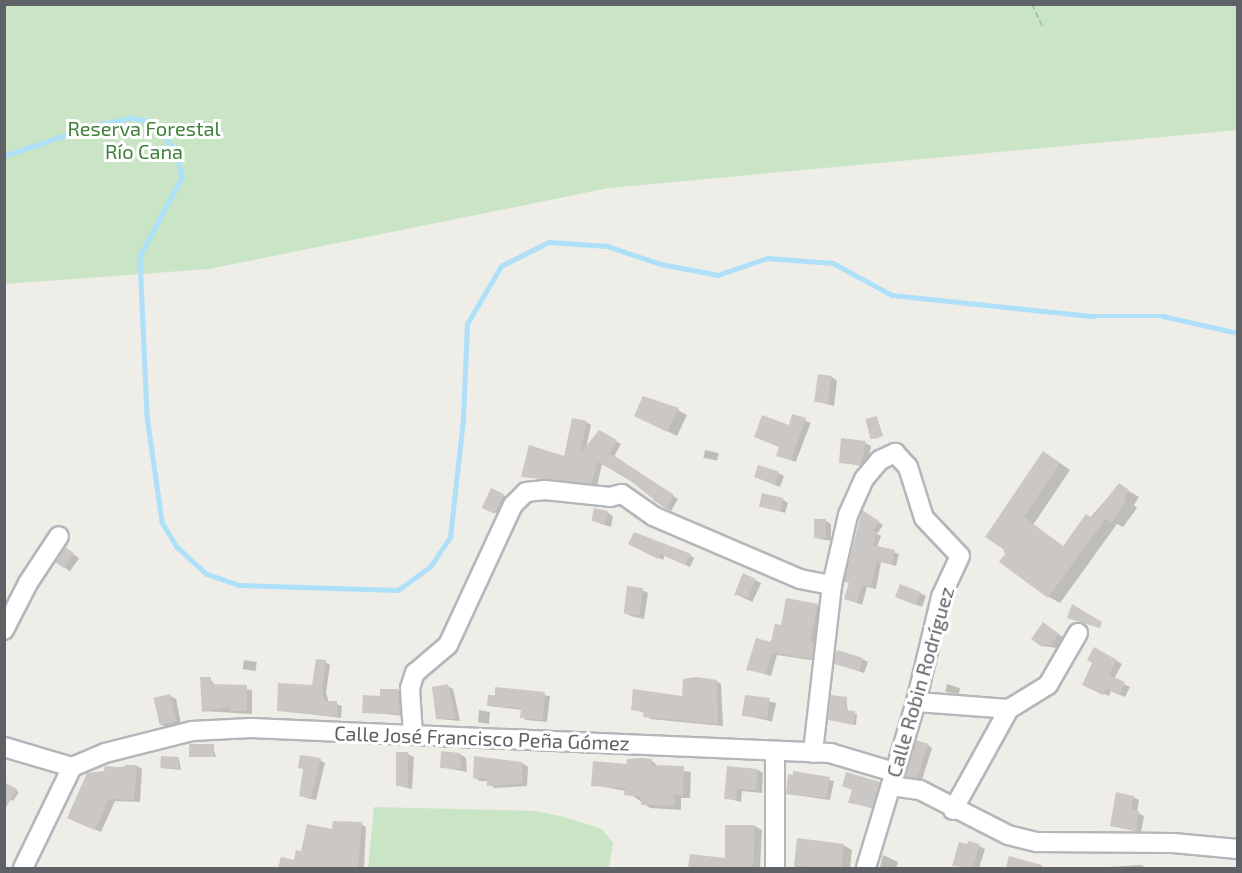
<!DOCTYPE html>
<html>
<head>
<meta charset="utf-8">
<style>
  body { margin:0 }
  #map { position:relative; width:1242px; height:873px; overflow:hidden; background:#efede7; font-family:"Exo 2",sans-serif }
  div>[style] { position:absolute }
  .green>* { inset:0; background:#c9e5c6 }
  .shadow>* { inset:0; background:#0003; transform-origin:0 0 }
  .stream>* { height:4.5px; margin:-2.25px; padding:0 2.25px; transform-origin:2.25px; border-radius:2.25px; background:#aee0f9 }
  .building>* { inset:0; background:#cbc7c4; transform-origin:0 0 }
  .path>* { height:2px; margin-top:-1px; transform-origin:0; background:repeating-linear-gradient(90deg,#a1c7a7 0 6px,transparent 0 9px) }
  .roads { filter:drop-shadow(2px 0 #b4b7ba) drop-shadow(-2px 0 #b4b7ba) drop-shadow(0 2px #b4b7ba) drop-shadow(0 -2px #b4b7ba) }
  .minor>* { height:18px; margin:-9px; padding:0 9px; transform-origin:9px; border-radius:9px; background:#fff }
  span { translate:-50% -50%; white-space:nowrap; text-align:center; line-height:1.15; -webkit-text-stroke:6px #fff; paint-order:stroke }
  .park-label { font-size:20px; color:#40803b }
  .street-label { font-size:20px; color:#5e6266 }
  .frame { position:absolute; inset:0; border:6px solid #5e6266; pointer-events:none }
</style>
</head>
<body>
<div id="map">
  <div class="green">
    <i style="clip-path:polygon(5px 4px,1237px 5px,1237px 130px,609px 188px,209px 269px,5px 284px)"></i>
    <i style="clip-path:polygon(374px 807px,536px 811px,564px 817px,602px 829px,613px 843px,609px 868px,368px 868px)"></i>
  </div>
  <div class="shadow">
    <i style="clip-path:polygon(832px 377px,837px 381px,834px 406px,816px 401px)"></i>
    <i style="clip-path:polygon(678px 410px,687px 415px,677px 436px,645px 420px)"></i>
    <i style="left:793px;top:416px;width:19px;height:42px;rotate:21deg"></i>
    <i style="clip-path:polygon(877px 418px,883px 436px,874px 439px,872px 437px)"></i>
    <i style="clip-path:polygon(586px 422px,591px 425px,586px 448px,599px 432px,621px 444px,614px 457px,678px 499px,671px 511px,653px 500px,656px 496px,602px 464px,597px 486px,522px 476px,565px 457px)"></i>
    <i style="clip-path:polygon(865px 443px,871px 446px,867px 467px,840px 462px)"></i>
    <i style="left:705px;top:450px;width:14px;height:8px;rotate:12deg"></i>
    <i style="clip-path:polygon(1054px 459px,1070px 470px,1033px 525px,1064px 547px,1119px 485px,1139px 497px,1134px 505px,1137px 508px,1123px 527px,1117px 524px,1060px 603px,1049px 597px,1004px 548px)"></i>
    <i style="clip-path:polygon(778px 473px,784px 476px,780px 487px,756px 477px)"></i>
    <i style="clip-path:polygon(503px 495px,509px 498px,502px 515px,491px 511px)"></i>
    <i style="clip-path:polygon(782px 499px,788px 503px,785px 513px,760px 505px)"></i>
    <i style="clip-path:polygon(607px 512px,613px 516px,611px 527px,593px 521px)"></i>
    <i style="clip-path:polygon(863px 512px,883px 525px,877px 534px,881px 536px,877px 547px,899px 554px,896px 566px,881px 562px,876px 589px,867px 587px,862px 605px,846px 599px)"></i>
    <i style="clip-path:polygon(826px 521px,831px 524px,831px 541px,815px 538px)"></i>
    <i style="clip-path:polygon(630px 543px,690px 555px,694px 558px,690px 567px,665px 555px,663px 560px)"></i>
    <i style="left:66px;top:549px;width:16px;height:16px;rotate:35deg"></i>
    <i style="left:744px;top:575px;width:19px;height:21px;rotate:25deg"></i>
    <i style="clip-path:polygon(642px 590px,648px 593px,644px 619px,631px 616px,625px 613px)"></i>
    <i style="clip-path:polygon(920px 593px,926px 596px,922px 607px,902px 599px)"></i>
    <i style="clip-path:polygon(817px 606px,822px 609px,815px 644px,819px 647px,817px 661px,777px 655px,771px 676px,748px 669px,782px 627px)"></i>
    <i style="clip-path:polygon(1049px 627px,1064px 638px,1057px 648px,1043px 646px)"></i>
    <i style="clip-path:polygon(1095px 649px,1122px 664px,1114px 679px,1130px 687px,1125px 697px,1111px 691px,1109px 696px,1089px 687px)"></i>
    <i style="clip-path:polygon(862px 659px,868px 662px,864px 673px,836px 663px)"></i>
    <i style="left:244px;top:660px;width:13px;height:9px;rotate:9deg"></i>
    <i style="clip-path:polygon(325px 662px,330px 665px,326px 693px,329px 702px,342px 706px,341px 718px,278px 710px,313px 686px)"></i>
    <i style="clip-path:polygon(210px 679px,216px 686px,252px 690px,252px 714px,203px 711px)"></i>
    <i style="clip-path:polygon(716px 681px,721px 684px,723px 726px,650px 719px,645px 713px,632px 709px,684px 698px)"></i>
    <i style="clip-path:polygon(947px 684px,960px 688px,959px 694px,945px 692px)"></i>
    <i style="clip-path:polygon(447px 686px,453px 689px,460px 721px,438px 719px)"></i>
    <i style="clip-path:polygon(497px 689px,550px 696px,547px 722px,526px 720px,522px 717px,522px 710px,489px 706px,497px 697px)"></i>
    <i style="clip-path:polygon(398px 690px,404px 694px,406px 716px,363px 712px)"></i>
    <i style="clip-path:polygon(170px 696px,176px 699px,181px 724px,166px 727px,160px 724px)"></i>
    <i style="left:746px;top:696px;width:31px;height:19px;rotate:13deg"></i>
    <i style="clip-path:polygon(846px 698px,848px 712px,857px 714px,856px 725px,832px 720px)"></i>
    <i style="clip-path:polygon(479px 710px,490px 712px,489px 724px,478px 722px)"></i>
    <i style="clip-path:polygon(928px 745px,932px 748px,922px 780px,911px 778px,907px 776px)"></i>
    <i style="clip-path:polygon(213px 746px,216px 757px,191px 757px)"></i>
    <i style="clip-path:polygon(408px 754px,414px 757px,412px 789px,396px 785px)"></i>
    <i style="clip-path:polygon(460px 754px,466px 758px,467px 772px,441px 767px)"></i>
    <i style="clip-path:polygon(476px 757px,522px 763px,528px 767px,527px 786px,494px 788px,488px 781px,480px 781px,474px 777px)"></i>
    <i style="clip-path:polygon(179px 759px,181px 770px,161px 768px)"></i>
    <i style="clip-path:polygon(320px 760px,325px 763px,316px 800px,306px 798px,301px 795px,305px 770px)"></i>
    <i style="clip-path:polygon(652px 761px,659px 767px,691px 772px,690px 798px,681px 798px,681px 810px,650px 808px,626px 791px,593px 785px,628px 765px)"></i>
    <i style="clip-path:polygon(137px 766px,142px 769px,140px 802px,115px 801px,101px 832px,74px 821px,106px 768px)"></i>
    <i style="clip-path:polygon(758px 770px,763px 773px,762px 793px,742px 791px,741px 802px,726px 798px)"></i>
    <i style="clip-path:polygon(795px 773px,834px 781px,830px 800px,788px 794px)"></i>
    <i style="clip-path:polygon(880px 783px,885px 787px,878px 810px,850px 802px,854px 790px,844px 786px)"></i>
    <i style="clip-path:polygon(8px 786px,19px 792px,13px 801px,4px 796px)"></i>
    <i style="clip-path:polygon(1133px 797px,1139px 800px,1137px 812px,1144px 816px,1141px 833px,1112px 825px)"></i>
    <i style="clip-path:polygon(361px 824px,366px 827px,364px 868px,280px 868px,282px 859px,295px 862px,302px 852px,333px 831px)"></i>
    <i style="clip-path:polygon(755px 826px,762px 830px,760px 867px,690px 867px,726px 859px)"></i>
    <i style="clip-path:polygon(799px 840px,843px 845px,852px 850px,850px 868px,795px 868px)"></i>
    <i style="clip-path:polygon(979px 846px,985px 849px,979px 868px,954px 865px)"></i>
    <i style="clip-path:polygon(883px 855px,898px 862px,896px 868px,880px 867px)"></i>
    <i style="clip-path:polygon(1141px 865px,1146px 868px,1108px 868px,1108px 867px)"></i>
  </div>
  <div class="stream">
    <i style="left:4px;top:156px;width:93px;rotate:-18.8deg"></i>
    <i style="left:92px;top:126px;width:40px;rotate:-12deg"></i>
    <i style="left:131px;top:118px;width:23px;rotate:10deg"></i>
    <i style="left:154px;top:122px;width:36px;rotate:53deg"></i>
    <i style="left:176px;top:151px;width:28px;rotate:77deg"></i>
    <i style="left:182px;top:178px;width:89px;rotate:118.3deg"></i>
    <i style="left:140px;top:256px;width:160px;rotate:87.5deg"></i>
    <i style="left:147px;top:416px;width:107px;rotate:81.9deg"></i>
    <i style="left:162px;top:522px;width:29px;rotate:59deg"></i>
    <i style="left:177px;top:547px;width:40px;rotate:42deg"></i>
    <i style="left:207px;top:574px;width:34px;rotate:19deg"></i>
    <i style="left:239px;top:585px;width:159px;rotate:1.8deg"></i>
    <i style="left:398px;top:590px;width:39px;rotate:-36deg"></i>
    <i style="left:430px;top:567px;width:36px;rotate:-56deg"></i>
    <i style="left:450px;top:537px;width:119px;rotate:-83.7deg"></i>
    <i style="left:463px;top:419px;width:95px;rotate:-87.6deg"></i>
    <i style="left:467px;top:324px;width:67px;rotate:-59.6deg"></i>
    <i style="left:501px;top:266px;width:54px;rotate:-26.6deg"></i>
    <i style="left:549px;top:242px;width:58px;rotate:3.9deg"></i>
    <i style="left:607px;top:246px;width:57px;rotate:18.4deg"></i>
    <i style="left:661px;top:264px;width:58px;rotate:10.9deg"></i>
    <i style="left:718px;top:275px;width:52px;rotate:-19.1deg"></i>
    <i style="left:767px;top:258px;width:66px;rotate:4.3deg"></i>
    <i style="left:833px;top:263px;width:67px;rotate:28.5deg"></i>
    <i style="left:892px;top:295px;width:202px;rotate:6deg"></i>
    <i style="left:1093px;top:316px;width:70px"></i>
    <i style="left:1163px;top:316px;width:77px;rotate:12.8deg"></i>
  </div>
  <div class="building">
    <i style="left:818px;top:374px;width:14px;height:28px;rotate:8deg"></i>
    <i style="clip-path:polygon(643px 396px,679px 408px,667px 432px,634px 416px)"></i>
    <i style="clip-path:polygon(792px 414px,806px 418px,791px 460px,776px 456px,779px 447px,754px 437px,762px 415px,789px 425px)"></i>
    <i style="left:877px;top:416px;width:21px;height:12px;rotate:76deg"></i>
    <i style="clip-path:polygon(572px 418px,587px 421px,580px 454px,599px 430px,617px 440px,610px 453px,674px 495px,666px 509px,623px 475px,597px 462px,592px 484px,521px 477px,529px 445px,564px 456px)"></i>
    <i style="clip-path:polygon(841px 438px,866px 441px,861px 465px,839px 463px)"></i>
    <i style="clip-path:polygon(1043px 451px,1060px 463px,1024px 517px,1063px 546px,1086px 514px,1092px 518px,1119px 483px,1129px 490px,1124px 498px,1127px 500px,1111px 523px,1106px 518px,1048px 598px,999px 562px,1005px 554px,1003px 549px,985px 537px)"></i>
    <i style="left:758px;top:465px;width:22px;height:13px;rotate:18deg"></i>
    <i style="left:491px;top:488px;width:14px;height:22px;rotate:25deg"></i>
    <i style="left:762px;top:493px;width:22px;height:14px;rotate:13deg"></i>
    <i style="left:594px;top:508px;width:14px;height:13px;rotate:12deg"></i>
    <i style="clip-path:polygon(862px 510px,879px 521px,873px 531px,877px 532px,873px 545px,895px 550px,892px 564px,877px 561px,871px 587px,862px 585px,857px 603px,844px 599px,849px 583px,844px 582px)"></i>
    <i style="left:814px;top:519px;width:12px;height:19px"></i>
    <i style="clip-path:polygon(634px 532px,691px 554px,685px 565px,660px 554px,658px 559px,628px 544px)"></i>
    <i style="left:65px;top:547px;width:11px;height:18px;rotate:34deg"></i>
    <i style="clip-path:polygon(743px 573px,756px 579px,748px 597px,734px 595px)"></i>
    <i style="left:900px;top:584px;width:22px;height:14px;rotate:21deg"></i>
    <i style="left:627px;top:586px;width:16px;height:28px;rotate:7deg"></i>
    <i style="clip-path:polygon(786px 598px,818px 604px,810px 642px,814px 642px,812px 659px,772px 653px,766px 674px,746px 670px,756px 638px,771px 642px,775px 624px,781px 625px)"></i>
    <i style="clip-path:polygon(1072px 604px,1102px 622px,1100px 628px,1067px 618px)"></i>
    <i style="clip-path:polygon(1043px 622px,1059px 634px,1050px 646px,1045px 643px,1042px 647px,1031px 639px)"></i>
    <i style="clip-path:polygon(1094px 647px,1117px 660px,1109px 675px,1125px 682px,1120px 695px,1106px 689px,1103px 695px,1082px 685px,1092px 663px,1087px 660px)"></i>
    <i style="left:837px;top:650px;width:27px;height:14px;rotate:17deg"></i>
    <i style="clip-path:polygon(316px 659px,326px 660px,322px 690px,325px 701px,337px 701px,337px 717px,277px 711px,278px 683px,312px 685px)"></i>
    <i style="clip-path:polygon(200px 677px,211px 677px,211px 684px,247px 685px,247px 711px,230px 711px,230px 707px,202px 712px)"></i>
    <i style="clip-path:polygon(696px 677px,717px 680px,718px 724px,643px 717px,644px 712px,631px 710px,633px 689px,682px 696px,683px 679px)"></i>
    <i style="clip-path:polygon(448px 684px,456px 719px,436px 719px,432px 687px)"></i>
    <i style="clip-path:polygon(495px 687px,545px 692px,543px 720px,520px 718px,521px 708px,487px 706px,488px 695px,495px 695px)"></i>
    <i style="clip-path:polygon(380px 689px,398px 689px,400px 714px,362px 713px,363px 695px,380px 696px)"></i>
    <i style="left:170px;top:694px;width:28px;height:17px;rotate:77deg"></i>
    <i style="left:745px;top:695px;width:25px;height:21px;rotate:7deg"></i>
    <i style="clip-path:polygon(831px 695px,847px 697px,846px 710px,855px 711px,854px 725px,828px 720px)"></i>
    <i style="left:916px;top:740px;width:13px;height:39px;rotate:18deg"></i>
    <i style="left:214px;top:744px;width:13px;height:25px;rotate:90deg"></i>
    <i style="clip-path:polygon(441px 751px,460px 753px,462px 769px,440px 768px)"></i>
    <i style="left:396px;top:752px;width:12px;height:34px"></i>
    <i style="clip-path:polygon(300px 755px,321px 758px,311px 798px,299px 796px,303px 769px,298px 768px)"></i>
    <i style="left:161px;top:756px;width:18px;height:12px;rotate:3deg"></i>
    <i style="clip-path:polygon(474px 756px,522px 762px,522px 784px,487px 786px,487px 779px,473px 778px)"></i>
    <i style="clip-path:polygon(642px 758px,652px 759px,652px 765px,684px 766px,683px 795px,674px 794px,674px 806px,641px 805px,641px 797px,624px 795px,625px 788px,591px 786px,593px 761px,626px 764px,627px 759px)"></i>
    <i style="clip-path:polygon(125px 765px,137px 765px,134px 800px,109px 799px,95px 830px,67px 818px,87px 773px,104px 771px,105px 766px,125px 768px)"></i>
    <i style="clip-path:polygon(727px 766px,758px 769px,756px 790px,737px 789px,736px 800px,724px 799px)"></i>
    <i style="clip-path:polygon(793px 771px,830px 777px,826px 798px,786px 794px,788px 774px,793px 775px)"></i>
    <i style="clip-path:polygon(846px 772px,880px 782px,873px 807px,848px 803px,852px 790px,842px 786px)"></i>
    <i style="clip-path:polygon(4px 782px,17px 789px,4px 811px)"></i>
    <i style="clip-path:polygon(1116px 792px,1134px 796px,1131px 810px,1139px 811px,1136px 831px,1110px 826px)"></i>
    <i style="clip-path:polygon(333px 821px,362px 822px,358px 868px,278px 868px,281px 857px,294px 860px,296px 850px,301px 851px,307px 824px,332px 829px)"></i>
    <i style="clip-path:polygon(725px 825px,755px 825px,753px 868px,688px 868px,690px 854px,725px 858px)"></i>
    <i style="clip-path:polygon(797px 838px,844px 844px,841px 868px,794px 866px)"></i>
    <i style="clip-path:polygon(968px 841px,980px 844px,972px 868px,952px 866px,959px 842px,967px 844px)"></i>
    <i style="clip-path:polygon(1009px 856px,1042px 865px,1042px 868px,1006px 868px)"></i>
  </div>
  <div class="path">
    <i style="left:1032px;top:4px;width:26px;rotate:65deg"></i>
  </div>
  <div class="roads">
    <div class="minor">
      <i style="left:832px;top:585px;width:72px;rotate:-77.1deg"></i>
      <i style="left:848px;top:515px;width:39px;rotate:-66deg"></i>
      <i style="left:864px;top:479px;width:25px;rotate:-50deg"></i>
      <i style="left:880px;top:460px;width:17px;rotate:-25deg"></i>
      <i style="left:895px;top:453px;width:19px;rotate:47deg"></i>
      <i style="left:908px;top:467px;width:53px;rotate:72.6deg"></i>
      <i style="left:924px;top:518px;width:52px;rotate:46.5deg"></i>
      <i style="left:960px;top:556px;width:45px;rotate:114.9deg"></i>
      <i style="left:941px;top:597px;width:108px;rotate:103.4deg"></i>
      <i style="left:916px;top:702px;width:173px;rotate:106.8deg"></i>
      <i style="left:4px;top:630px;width:53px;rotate:-62.9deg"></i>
      <i style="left:28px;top:583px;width:56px;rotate:-56.6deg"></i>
      <i style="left:916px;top:702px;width:93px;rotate:4.3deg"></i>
      <i style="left:413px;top:735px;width:47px;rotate:-93.7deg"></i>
      <i style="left:410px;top:688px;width:16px;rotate:-72deg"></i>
      <i style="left:415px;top:673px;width:43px;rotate:-40.3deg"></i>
      <i style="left:448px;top:645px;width:154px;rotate:-65.1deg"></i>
      <i style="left:513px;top:505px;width:18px;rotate:-45deg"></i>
      <i style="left:526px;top:492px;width:19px;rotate:-6deg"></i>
      <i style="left:545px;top:490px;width:65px;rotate:6.1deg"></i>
      <i style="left:610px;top:497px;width:12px;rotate:-14deg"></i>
      <i style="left:622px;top:494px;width:38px;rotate:35deg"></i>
      <i style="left:653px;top:516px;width:160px;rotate:23.2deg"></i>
      <i style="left:800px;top:579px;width:33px;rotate:11deg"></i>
      <i style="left:832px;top:585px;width:169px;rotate:96.5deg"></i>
      <i style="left:4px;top:747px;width:71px;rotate:16.4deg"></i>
      <i style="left:72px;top:767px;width:36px;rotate:-23deg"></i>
      <i style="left:105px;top:753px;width:90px;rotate:-14.2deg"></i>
      <i style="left:192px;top:731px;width:59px;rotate:-2.9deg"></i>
      <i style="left:251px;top:728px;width:580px;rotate:2.47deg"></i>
      <i style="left:830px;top:753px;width:67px;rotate:16.5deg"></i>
      <i style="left:891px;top:786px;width:29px;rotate:8deg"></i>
      <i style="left:920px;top:790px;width:99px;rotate:27.1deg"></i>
      <i style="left:1008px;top:835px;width:30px;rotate:14deg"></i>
      <i style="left:1037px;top:842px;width:136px;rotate:0.4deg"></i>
      <i style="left:1173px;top:843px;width:65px;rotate:5.3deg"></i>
      <i style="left:953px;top:810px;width:115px;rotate:-61deg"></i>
      <i style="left:1009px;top:709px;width:46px;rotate:-31.6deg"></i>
      <i style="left:1048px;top:685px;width:60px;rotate:-60deg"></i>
      <i style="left:23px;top:868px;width:112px;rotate:-64.1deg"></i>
      <i style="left:775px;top:868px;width:116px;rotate:-90deg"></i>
    </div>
  </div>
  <div class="park-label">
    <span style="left:144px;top:140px">Reserva Forestal<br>Río Cana</span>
  </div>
  <div class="street-label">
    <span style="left:920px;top:682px;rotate:-74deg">Calle Robin Rodríguez</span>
    <span style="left:482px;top:738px;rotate:2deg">Calle José Francisco Peña Gómez</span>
  </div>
  <div class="frame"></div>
</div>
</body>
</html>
